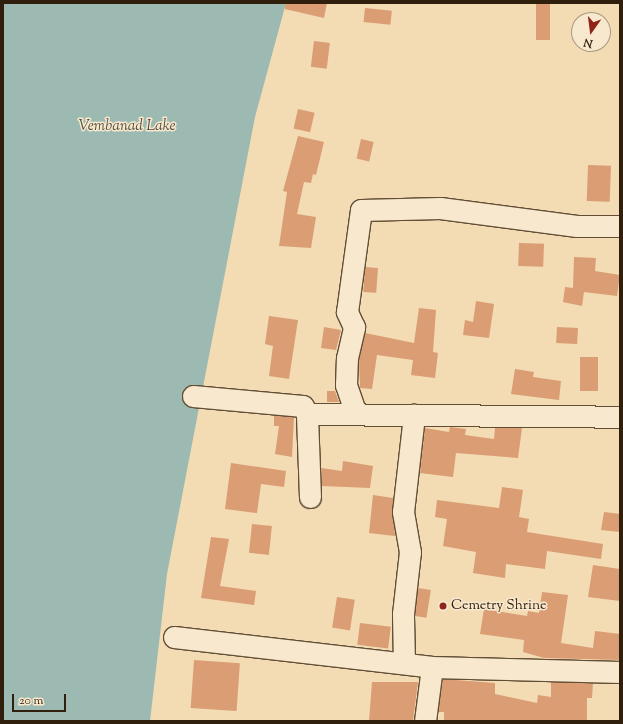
<!DOCTYPE html>
<html>
<head>
<meta charset="utf-8">
<style>
  body { margin:0 }
  #map { position:relative; width:623px; height:724px; overflow:hidden; background:#f3dbb3; font-family:"Sorts Mill Goudy",serif }
  div>[style] { position:absolute }
  .water>* { inset:0; background:#9cbab1 }
  .building>* { inset:0; background:#da9d74; transform-origin:0 0 }
  .roads { filter:drop-shadow(1px 0 #624e36) drop-shadow(-1px 0 #624e36) drop-shadow(0 1px #624e36) drop-shadow(0 -1px #624e36) }
  .minor>* { height:21px; margin:-10.5px; padding:0 10.5px; transform-origin:10.5px; border-radius:10.5px; background:#f7e8ce }
  .dots>* { width:11px; height:11px; translate:-50% -50%; box-sizing:border-box; border:2px solid #f7e8ce; border-radius:50% }
  span { translate:-50% -50%; white-space:nowrap; text-align:center; line-height:1.15; -webkit-text-stroke:3px #f7e8ce; paint-order:stroke }
  .poi-label { font-size:14px; color:#311f0d }
  .left { translate:0 -50%; text-align:left }
  .water-label { font-size:15px; color:#514e3e; font-style:italic }
  .frame { position:absolute; inset:0; border:4px solid #311f0d; pointer-events:none }
  .north { position:absolute; left:571px; top:12px; width:40px; height:40px; box-sizing:border-box; background:#f7e8ce; border:1px solid #a89881; border-radius:50%; rotate:194deg; font-size:11px; font-weight:700; line-height:16px; text-align:center; color:#311f0d }
  .north::after { content:''; display:block; margin:auto; width:14px; height:18px; background:#8f2418; clip-path:polygon(50% 0,100% 100%,50% 72%,0 100%) }
  .scale { position:absolute; left:12px; top:694px; width:54px; height:18px; box-sizing:border-box; border:2px solid #311f0d; border-top:0; padding-left:5px; font-size:12px; line-height:14px; white-space:nowrap; color:#311f0d; -webkit-text-stroke:3px #f7e8ce; paint-order:stroke }
</style>
</head>
<body>
<div id="map">
  <div class="water">
    <i style="clip-path:polygon(3px 3px,286px 3px,255px 117px,167px 574px,150px 721px,3px 721px)"></i>
  </div>
  <div class="building">
    <i style="clip-path:polygon(285px 3px,327px 3px,324px 18px,285px 9px)"></i>
    <i style="left:536px;top:3px;width:14px;height:37px"></i>
    <i style="left:365px;top:8px;width:27px;height:14px;rotate:6deg"></i>
    <i style="left:314px;top:41px;width:16px;height:26px;rotate:7deg"></i>
    <i style="left:298px;top:109px;width:17px;height:20px;rotate:13deg"></i>
    <i style="clip-path:polygon(298px 136px,324px 142px,316px 175px,313px 174px,311px 183px,304px 182px,297px 214px,316px 217px,311px 248px,279px 246px,287px 192px,283px 191px)"></i>
    <i style="left:361px;top:139px;width:13px;height:20px;rotate:13deg"></i>
    <i style="left:588px;top:165px;width:23px;height:36px;rotate:2deg"></i>
    <i style="left:519px;top:243px;width:25px;height:23px;rotate:2deg"></i>
    <i style="clip-path:polygon(574px 257px,596px 258px,595px 271px,620px 275px,617px 296px,584px 292px,582px 306px,563px 302px,565px 287px,573px 288px)"></i>
    <i style="left:365px;top:267px;width:13px;height:25px;rotate:4deg"></i>
    <i style="clip-path:polygon(476px 301px,494px 304px,489px 338px,463px 335px,465px 320px,473px 322px)"></i>
    <i style="clip-path:polygon(419px 308px,436px 310px,433px 352px,438px 353px,435px 378px,411px 375px,413px 360px,377px 355px,372px 389px,360px 388px,359px 360px,365px 333px,414px 343px)"></i>
    <i style="clip-path:polygon(269px 316px,298px 320px,289px 379px,269px 376px,273px 346px,265px 344px)"></i>
    <i style="clip-path:polygon(324px 327px,341px 330px,336px 350px,321px 348px)"></i>
    <i style="left:557px;top:327px;width:21px;height:16px;rotate:3deg"></i>
    <i style="left:580px;top:357px;width:18px;height:34px"></i>
    <i style="clip-path:polygon(515px 369px,534px 372px,533px 377px,561px 381px,559px 400px,511px 394px)"></i>
    <i style="clip-path:polygon(327px 391px,335px 391px,339px 402px,327px 402px)"></i>
    <i style="clip-path:polygon(274px 415px,294px 417px,292px 457px,275px 454px,279px 426px,274px 426px)"></i>
    <i style="clip-path:polygon(450px 427px,466px 429px,465px 435px,494px 439px,495px 428px,522px 428px,518px 458px,456px 453px,453px 477px,420px 473px,425px 428px,449px 432px)"></i>
    <i style="clip-path:polygon(343px 461px,373px 466px,370px 488px,322px 486px,321px 468px,342px 471px)"></i>
    <i style="clip-path:polygon(231px 463px,286px 471px,284px 487px,261px 484px,257px 513px,225px 509px)"></i>
    <i style="clip-path:polygon(502px 487px,523px 490px,519px 517px,529px 519px,527px 532px,603px 544px,601px 559px,547px 551px,545px 569px,506px 564px,505px 578px,473px 573px,476px 552px,443px 546px,447px 519px,435px 517px,437px 500px,499px 508px)"></i>
    <i style="clip-path:polygon(373px 495px,393px 498px,395px 536px,369px 533px)"></i>
    <i style="clip-path:polygon(604px 512px,620px 514px,620px 532px,601px 530px)"></i>
    <i style="left:252px;top:524px;width:20px;height:29px;rotate:6deg"></i>
    <i style="clip-path:polygon(211px 537px,229px 539px,220px 586px,256px 591px,254px 605px,201px 598px)"></i>
    <i style="clip-path:polygon(593px 565px,620px 569px,620px 601px,588px 597px)"></i>
    <i style="left:418px;top:588px;width:13px;height:28px;rotate:9deg"></i>
    <i style="clip-path:polygon(542px 592px,568px 595px,561px 643px,593px 648px,595px 631px,620px 634px,620px 660px,544px 658px,523px 652px,524px 640px,480px 634px,484px 609px,527px 616px,528px 611px,539px 613px)"></i>
    <i style="left:337px;top:597px;width:18px;height:31px;rotate:9deg"></i>
    <i style="left:360px;top:623px;width:31px;height:22px;rotate:7deg"></i>
    <i style="left:194px;top:660px;width:46px;height:48px;rotate:4deg"></i>
    <i style="clip-path:polygon(443px 679px,495px 683px,495px 694px,537px 703px,538px 695px,551px 697px,551px 682px,593px 683px,592px 698px,587px 698px,587px 721px,444px 721px,444px 712px,438px 712px)"></i>
    <i style="clip-path:polygon(372px 682px,418px 682px,413px 721px,369px 721px)"></i>
  </div>
  <div class="roads">
    <div class="minor">
      <i style="left:193px;top:396px;width:110px;rotate:5.2deg"></i>
      <i style="left:303px;top:406px;width:9px;rotate:63deg"></i>
      <i style="left:356px;top:414px;width:31px;rotate:-109deg"></i>
      <i style="left:346px;top:385px;width:27px;rotate:-88deg"></i>
      <i style="left:347px;top:358px;width:32px;rotate:-77deg"></i>
      <i style="left:354px;top:327px;width:17px;rotate:-115deg"></i>
      <i style="left:347px;top:312px;width:103px;rotate:-82.2deg"></i>
      <i style="left:361px;top:210px;width:79px;rotate:-1.5deg"></i>
      <i style="left:440px;top:208px;width:138px;rotate:7.5deg"></i>
      <i style="left:577px;top:226px;width:43px"></i>
      <i style="left:310px;top:497px;width:83px;rotate:-92.1deg"></i>
      <i style="left:307px;top:414px;width:313px;rotate:0.5deg"></i>
      <i style="left:174px;top:637px;width:260px;rotate:6.6deg"></i>
      <i style="left:432px;top:667px;width:188px;rotate:1.5deg"></i>
      <i style="left:404px;top:663px;width:49px;rotate:-91.2deg"></i>
      <i style="left:403px;top:614px;width:62px;rotate:-83.6deg"></i>
      <i style="left:410px;top:552px;width:41px;rotate:-99.9deg"></i>
      <i style="left:403px;top:512px;width:98px;rotate:-83.5deg"></i>
      <i style="left:425px;top:721px;width:54px;rotate:-82.6deg"></i>
    </div>
  </div>
  <div class="dots">
    <i style="left:443px;top:606px;background:#8f2418"></i>
  </div>
  <div class="poi-label">
    <span class="left" style="left:451px;top:606px">Cemetry Shrine</span>
  </div>
  <div class="water-label">
    <span style="left:127px;top:127px">Vembanad Lake</span>
  </div>
  <div class="frame"></div>
  <div class="north">N</div>
  <div class="scale">20 m</div>
</div>
</body>
</html>
